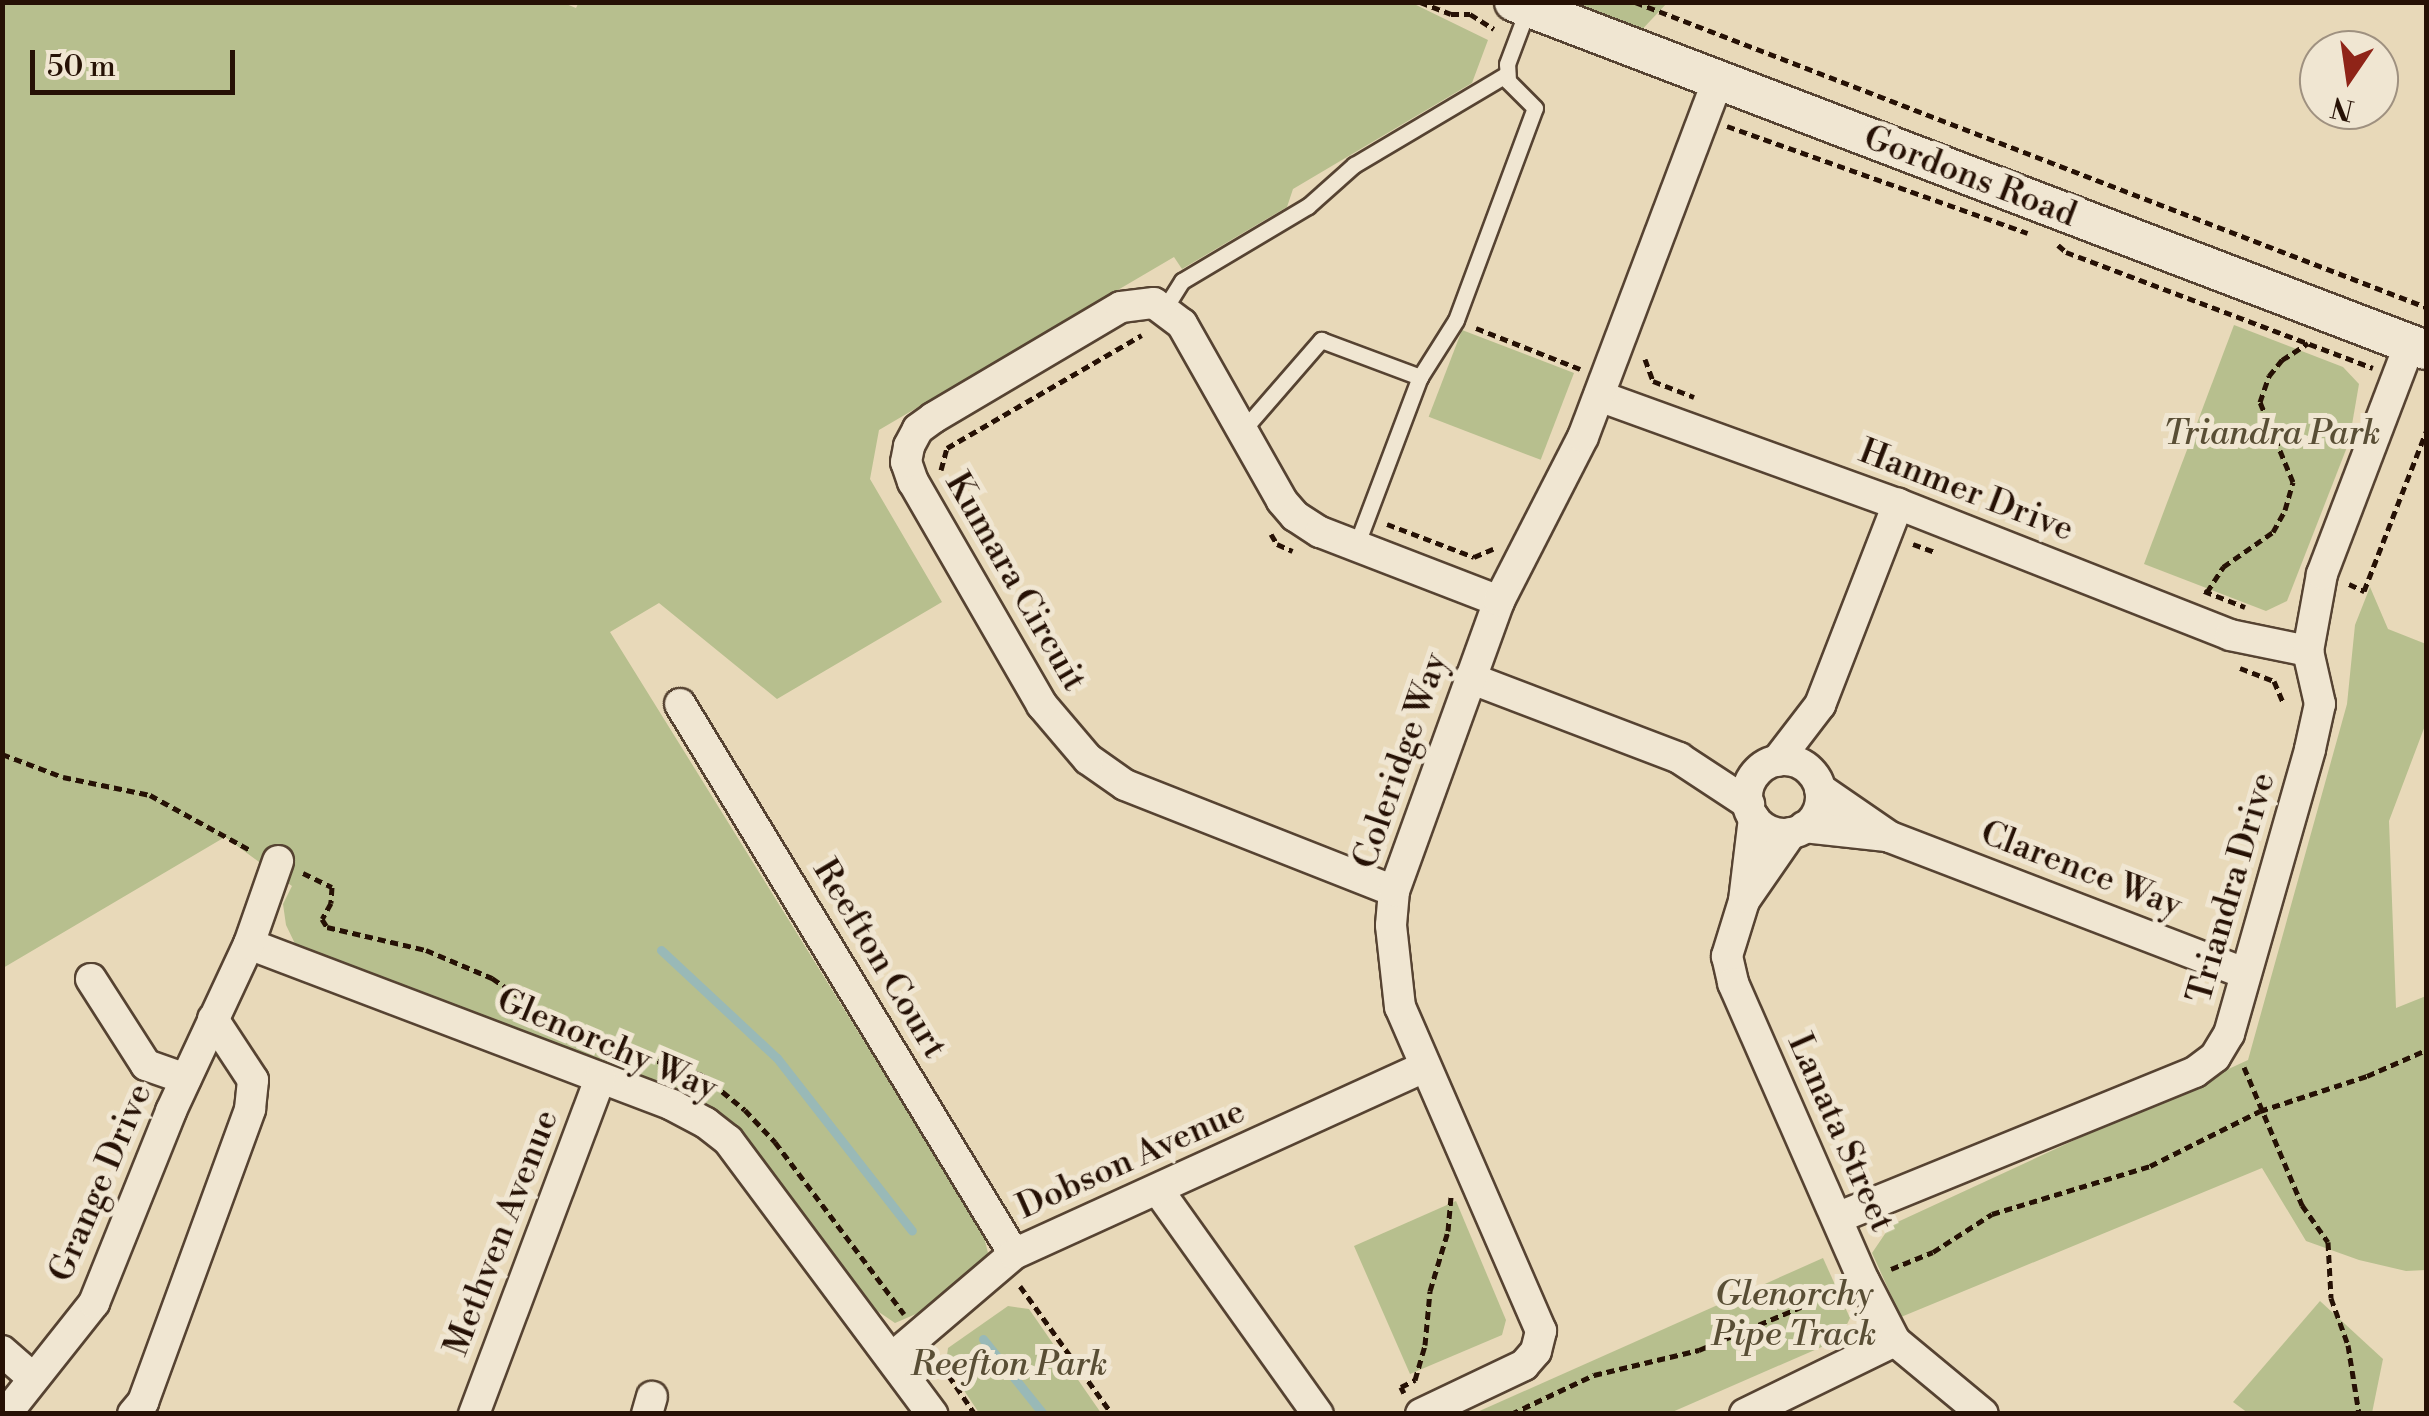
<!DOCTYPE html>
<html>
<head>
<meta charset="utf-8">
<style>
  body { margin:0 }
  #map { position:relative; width:2429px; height:1416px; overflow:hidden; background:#e8d9b9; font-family:"Libre Bodoni",serif }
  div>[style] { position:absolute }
  .green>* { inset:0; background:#b7bf8e; transform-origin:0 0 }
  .stream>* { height:9px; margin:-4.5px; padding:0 4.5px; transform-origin:4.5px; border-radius:4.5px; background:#99b9b7 }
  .path>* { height:5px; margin-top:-2.5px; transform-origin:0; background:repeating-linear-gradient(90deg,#261105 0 8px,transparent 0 13px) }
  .roads { filter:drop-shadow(2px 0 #564332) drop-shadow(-2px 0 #564332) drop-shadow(0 2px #564332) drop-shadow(0 -2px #564332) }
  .service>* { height:15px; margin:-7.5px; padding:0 7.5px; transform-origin:7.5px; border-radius:7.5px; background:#f0e6d2 }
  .minor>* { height:30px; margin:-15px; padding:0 15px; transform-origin:15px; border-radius:15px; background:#f0e6d2 }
  .minor>.ring { margin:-15px; padding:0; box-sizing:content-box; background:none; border:30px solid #f0e6d2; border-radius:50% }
  .tertiary>* { height:38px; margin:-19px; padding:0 19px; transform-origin:19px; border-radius:19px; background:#f0e6d2 }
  span { translate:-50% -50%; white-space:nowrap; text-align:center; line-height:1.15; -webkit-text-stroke:10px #f0e6d2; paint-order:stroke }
  .street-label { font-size:35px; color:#261105 }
  .park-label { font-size:35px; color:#594e35; font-style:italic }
  .frame { position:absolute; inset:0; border:5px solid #261105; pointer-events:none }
  .north { position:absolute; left:2299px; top:30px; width:100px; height:100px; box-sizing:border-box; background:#f0e6d2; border:2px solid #9f9180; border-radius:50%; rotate:193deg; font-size:28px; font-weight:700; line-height:40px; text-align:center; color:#261105 }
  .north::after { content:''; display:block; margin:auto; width:35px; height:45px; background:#8f2418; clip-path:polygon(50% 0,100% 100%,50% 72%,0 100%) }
  .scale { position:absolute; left:30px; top:50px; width:205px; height:45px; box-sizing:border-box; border:5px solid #261105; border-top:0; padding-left:12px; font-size:30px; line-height:35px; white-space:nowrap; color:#261105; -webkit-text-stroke:8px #f0e6d2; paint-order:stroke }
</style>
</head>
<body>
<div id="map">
  <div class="green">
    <i style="clip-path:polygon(561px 2px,576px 8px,579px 2px,1410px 2px,1488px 40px,1472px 83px,1293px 189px,1287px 207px,1182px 269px,1174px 257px,879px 430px,870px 479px,942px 602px,777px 699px,659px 603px,610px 632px,983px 1233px,988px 1253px,977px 1269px,916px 1314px,895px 1323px,870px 1306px,733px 1126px,683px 1093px,298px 950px,286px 925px,283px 904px,292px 886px,225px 837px,3px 968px,2px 3px)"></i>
    <i style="clip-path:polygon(1572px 3px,1667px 3px,1636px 36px,1608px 16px)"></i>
    <i style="clip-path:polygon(2234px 325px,2343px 367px,2359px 384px,2349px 442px,2287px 601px,2266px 611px,2144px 564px)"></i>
    <i style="left:1462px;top:330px;width:120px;height:93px;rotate:21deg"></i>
    <i style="clip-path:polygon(2370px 587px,2388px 629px,2426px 644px,2426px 723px,2389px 821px,2396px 1008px,2426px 996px,2426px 1270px,2406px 1271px,2359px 1260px,2306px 1241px,2262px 1168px,1901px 1317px,1872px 1253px,1891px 1225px,2248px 1060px,2347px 704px,2355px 625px)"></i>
    <i style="clip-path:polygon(1456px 1201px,1506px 1320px,1502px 1335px,1410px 1374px,1354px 1246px)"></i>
    <i style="clip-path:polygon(1823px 1258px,1850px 1318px,1840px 1339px,1670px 1413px,1475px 1413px)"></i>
    <i style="clip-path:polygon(2320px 1301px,2383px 1359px,2372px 1413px,2248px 1413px,2233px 1402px)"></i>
    <i style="clip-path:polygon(1008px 1306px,1029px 1309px,1101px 1413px,979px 1413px,946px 1363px,948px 1348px)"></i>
  </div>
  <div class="stream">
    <i style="left:661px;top:950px;width:158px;rotate:43deg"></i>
    <i style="left:777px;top:1058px;width:219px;rotate:52deg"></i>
    <i style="left:983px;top:1339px;width:96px;rotate:51.3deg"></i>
  </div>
  <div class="path">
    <i style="left:1420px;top:2px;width:33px;rotate:21deg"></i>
    <i style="left:1451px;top:14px;width:19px"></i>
    <i style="left:1470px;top:14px;width:28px;rotate:32deg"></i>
    <i style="left:1635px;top:2px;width:848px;rotate:21.09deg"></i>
    <i style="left:1727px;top:126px;width:319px;rotate:19.6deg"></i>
    <i style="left:2058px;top:245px;width:11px;rotate:41deg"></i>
    <i style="left:2066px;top:252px;width:328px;rotate:20.7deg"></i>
    <i style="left:1476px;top:328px;width:112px;rotate:21.5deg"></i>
    <i style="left:1645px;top:359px;width:23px;rotate:70deg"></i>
    <i style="left:1653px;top:381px;width:44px;rotate:21.3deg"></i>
    <i style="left:941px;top:470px;width:23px;rotate:-75deg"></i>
    <i style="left:947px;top:448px;width:225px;rotate:-30.1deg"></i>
    <i style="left:1387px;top:524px;width:93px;rotate:20.8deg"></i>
    <i style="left:1474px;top:557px;width:21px;rotate:-23deg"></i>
    <i style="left:1271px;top:534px;width:12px;rotate:59deg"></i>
    <i style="left:1277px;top:544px;width:17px;rotate:24deg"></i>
    <i style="left:1913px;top:544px;width:23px;rotate:20deg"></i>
    <i style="left:2349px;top:584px;width:17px;rotate:25deg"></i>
    <i style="left:2364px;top:591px;width:171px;rotate:-68.7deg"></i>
    <i style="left:2204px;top:591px;width:44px;rotate:21.3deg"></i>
    <i style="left:2207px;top:592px;width:30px;rotate:-57deg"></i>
    <i style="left:2223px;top:567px;width:61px;rotate:-35deg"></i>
    <i style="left:2273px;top:532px;width:25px;rotate:-61deg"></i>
    <i style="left:2285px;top:510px;width:29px;rotate:-74deg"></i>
    <i style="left:2293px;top:482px;width:87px;rotate:-112.4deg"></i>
    <i style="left:2260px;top:402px;width:28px;rotate:-71deg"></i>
    <i style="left:2269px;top:376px;width:21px;rotate:-51deg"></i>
    <i style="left:2282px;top:360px;width:31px;rotate:-33deg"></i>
    <i style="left:2240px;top:668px;width:36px;rotate:21deg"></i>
    <i style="left:2274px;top:681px;width:25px;rotate:67deg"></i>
    <i style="left:1058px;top:669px;width:23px;rotate:61deg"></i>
    <i style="left:2px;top:754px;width:65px;rotate:20.7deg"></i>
    <i style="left:63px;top:777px;width:89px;rotate:11.7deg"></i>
    <i style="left:150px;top:795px;width:116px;rotate:28.8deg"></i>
    <i style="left:303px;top:873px;width:32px;rotate:26deg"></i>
    <i style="left:332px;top:887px;width:16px;rotate:94deg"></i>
    <i style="left:331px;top:903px;width:18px;rotate:119deg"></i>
    <i style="left:322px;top:919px;width:9px;rotate:58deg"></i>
    <i style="left:327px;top:927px;width:102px;rotate:13.1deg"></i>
    <i style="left:426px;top:950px;width:72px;rotate:23deg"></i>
    <i style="left:492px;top:978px;width:90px;rotate:34.6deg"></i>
    <i style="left:566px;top:1029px;width:83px;rotate:19.7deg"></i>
    <i style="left:645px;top:1057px;width:60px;rotate:17.5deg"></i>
    <i style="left:702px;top:1075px;width:55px;rotate:39.1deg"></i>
    <i style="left:745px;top:1110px;width:44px;rotate:46.8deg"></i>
    <i style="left:775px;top:1142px;width:215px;rotate:53.1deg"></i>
    <i style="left:2244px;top:1067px;width:150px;rotate:67.2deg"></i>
    <i style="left:2302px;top:1205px;width:45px;rotate:54.9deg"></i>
    <i style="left:2328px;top:1242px;width:56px;rotate:86.9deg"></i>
    <i style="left:2331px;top:1298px;width:50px;rotate:70.1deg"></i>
    <i style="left:2348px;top:1345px;width:70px;rotate:80.9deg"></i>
    <i style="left:1891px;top:1269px;width:45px;rotate:-22deg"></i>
    <i style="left:1933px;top:1252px;width:70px;rotate:-32.8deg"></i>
    <i style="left:1992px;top:1214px;width:165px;rotate:-16.9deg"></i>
    <i style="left:2150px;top:1166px;width:123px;rotate:-26.6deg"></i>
    <i style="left:2260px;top:1111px;width:113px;rotate:-18.1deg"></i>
    <i style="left:2367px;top:1076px;width:64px;rotate:-23.8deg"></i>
    <i style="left:1020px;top:1286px;width:158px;rotate:54.3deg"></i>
    <i style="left:934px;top:1354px;width:73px;rotate:55.7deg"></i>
    <i style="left:1404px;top:1393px;width:7px;rotate:-117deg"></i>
    <i style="left:1401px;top:1387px;width:16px;rotate:-27deg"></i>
    <i style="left:1415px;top:1380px;width:36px;rotate:-74deg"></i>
    <i style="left:1425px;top:1345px;width:54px;rotate:-84.7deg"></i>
    <i style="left:1430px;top:1291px;width:63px;rotate:-73.3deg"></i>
    <i style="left:1448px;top:1231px;width:34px;rotate:-85deg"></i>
    <i style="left:1511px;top:1414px;width:92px;rotate:-25.2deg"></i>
    <i style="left:1594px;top:1375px;width:108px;rotate:-13.4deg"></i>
    <i style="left:1699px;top:1350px;width:152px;rotate:-22.9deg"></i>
  </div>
  <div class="roads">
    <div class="service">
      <i style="left:1165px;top:308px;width:32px;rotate:-58deg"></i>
      <i style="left:1182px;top:281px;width:147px;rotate:-30.8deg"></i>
      <i style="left:1308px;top:206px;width:62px;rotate:-41.7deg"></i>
      <i style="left:1354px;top:165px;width:178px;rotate:-30.7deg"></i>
      <i style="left:1242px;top:431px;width:121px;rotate:-49deg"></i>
      <i style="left:1321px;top:340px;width:106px;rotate:20.5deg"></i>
      <i style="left:1356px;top:546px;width:181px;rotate:-69.3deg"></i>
      <i style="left:1420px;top:377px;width:67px;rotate:-57.7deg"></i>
      <i style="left:1456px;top:320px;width:226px;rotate:-69.6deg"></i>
      <i style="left:1535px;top:108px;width:38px;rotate:-135deg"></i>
      <i style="left:1508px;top:81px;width:17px;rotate:-93deg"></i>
      <i style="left:1507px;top:64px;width:60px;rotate:-69.4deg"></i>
    </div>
    <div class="minor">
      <i style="left:1599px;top:396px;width:318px;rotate:19.9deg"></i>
      <i style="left:1898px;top:504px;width:357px;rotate:21.5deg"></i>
      <i style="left:2230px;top:635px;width:80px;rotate:11.6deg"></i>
      <i style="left:1470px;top:678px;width:224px;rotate:20.9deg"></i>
      <i style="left:1679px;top:758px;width:84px;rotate:33.3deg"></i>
      <i style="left:680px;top:704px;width:643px;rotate:58.73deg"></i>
      <i class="ring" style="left:1747px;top:760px;width:44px;height:44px"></i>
      <i style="left:1777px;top:761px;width:71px;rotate:-52.5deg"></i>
      <i style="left:1820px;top:705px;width:216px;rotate:-68.8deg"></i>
      <i style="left:1820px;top:789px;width:85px;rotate:34.4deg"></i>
      <i style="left:1890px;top:837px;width:379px;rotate:21deg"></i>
      <i style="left:1754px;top:818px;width:84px;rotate:96.9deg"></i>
      <i style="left:1744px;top:901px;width:58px;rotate:107.2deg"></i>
      <i style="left:1727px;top:956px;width:28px;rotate:77deg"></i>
      <i style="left:1733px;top:983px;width:326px;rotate:66.3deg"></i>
      <i style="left:1864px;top:1281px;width:68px;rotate:62.7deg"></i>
      <i style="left:1895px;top:1341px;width:114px;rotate:39.7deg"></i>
      <i style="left:1804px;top:827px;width:83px;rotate:6.2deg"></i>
      <i style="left:1394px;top:891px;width:289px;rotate:-158.5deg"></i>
      <i style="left:1125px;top:785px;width:45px;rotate:-144.9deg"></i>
      <i style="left:1088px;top:759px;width:71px;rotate:-130.4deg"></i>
      <i style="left:1042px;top:705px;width:258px;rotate:-120deg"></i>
      <i style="left:913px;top:482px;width:21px;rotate:-109deg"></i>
      <i style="left:906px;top:462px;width:16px;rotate:-79deg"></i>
      <i style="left:909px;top:446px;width:19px;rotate:-62deg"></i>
      <i style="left:918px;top:429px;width:19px;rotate:-36deg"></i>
      <i style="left:933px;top:418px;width:218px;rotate:-30.6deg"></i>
      <i style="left:1121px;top:307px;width:33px;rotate:-7deg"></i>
      <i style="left:1154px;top:303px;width:35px;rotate:37deg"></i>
      <i style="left:1182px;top:324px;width:203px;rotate:60.5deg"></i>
      <i style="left:1282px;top:501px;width:20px;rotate:49deg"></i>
      <i style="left:1295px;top:516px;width:30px;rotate:33deg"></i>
      <i style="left:1320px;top:532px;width:192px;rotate:21.1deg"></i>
      <i style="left:1746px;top:898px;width:79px;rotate:-55.3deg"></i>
      <i style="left:249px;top:944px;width:453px;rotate:20.8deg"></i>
      <i style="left:672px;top:1105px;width:38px;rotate:28deg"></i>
      <i style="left:706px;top:1123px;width:28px;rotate:38deg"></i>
      <i style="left:728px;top:1140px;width:342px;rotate:53.3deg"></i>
      <i style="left:91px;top:979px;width:102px;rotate:57.4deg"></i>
      <i style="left:146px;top:1065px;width:42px;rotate:19.3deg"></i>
      <i style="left:1158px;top:1190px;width:275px;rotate:54.5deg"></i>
      <i style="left:1837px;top:1218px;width:387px;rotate:-22.2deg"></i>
      <i style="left:2195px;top:1072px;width:25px;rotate:-37deg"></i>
      <i style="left:2215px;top:1057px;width:27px;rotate:-59deg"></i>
      <i style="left:2229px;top:1034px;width:296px;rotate:-74.1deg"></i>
      <i style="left:2310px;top:749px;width:46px;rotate:-77.5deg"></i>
      <i style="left:2320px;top:704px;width:54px;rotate:-102.8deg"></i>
      <i style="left:2308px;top:651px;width:78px;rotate:-79.7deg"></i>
      <i style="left:2322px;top:574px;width:247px;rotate:-69.1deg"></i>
      <i style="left:2px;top:1351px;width:41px;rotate:41.1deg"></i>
      <i style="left:893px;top:1357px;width:159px;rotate:-40.4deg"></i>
      <i style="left:1014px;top:1254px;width:449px;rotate:-24.5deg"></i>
      <i style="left:6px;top:1414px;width:142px;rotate:-51.6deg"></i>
      <i style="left:94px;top:1303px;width:207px;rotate:-68.1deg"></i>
      <i style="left:171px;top:1111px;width:184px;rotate:-65deg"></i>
      <i style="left:249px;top:944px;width:88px;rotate:-70.7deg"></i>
      <i style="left:133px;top:1414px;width:16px;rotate:-50deg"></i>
      <i style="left:143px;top:1402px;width:312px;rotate:-69.9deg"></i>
      <i style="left:250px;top:1109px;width:29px;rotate:-84deg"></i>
      <i style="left:253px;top:1080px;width:73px;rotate:-123.3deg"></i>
      <i style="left:474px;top:1414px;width:359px;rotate:-69.4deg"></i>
      <i style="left:647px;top:1414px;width:18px;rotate:-74deg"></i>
      <i style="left:1421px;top:1414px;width:114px;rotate:-25.4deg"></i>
      <i style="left:1524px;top:1365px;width:18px;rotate:-49deg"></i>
      <i style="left:1536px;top:1351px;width:21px;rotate:-76deg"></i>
      <i style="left:1541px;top:1331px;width:353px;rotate:-113.5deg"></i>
      <i style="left:1400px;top:1007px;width:82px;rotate:-96.3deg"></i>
      <i style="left:1391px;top:925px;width:34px;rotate:-85deg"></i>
      <i style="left:1394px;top:891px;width:308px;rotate:-70.1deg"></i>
      <i style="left:1499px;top:601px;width:184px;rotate:-62.9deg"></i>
      <i style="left:1583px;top:437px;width:379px;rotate:-69.3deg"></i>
      <i style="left:1745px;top:1414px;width:167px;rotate:-26deg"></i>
    </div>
    <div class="tertiary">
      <i style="left:1514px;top:2px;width:976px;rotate:20.89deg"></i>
    </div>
  </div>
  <div class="street-label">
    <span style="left:1970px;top:177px;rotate:21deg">Gordons Road</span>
    <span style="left:1966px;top:491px;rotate:21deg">Hanmer Drive</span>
    <span style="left:1015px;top:582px;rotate:60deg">Kumara Circuit</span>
    <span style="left:1401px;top:761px;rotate:-71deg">Coleridge Way</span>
    <span style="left:2081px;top:870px;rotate:21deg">Clarence Way</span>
    <span style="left:2232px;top:888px;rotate:-74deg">Triandra Drive</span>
    <span style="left:879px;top:959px;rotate:59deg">Reefton Court</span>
    <span style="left:607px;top:1045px;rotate:23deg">Glenorchy Way</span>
    <span style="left:1840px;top:1133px;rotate:66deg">Lanata Street</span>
    <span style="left:1131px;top:1160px;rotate:-24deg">Dobson Avenue</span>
    <span style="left:101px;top:1183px;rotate:-67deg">Grange Drive</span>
    <span style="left:502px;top:1233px;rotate:-69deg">Methven Avenue</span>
  </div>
  <div class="park-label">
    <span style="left:2272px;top:434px">Triandra Park</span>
    <span style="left:1794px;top:1315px">Glenorchy<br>Pipe Track</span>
    <span style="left:1009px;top:1365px">Reefton Park</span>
  </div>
  <div class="frame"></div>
  <div class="north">N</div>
  <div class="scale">50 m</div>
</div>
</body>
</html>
